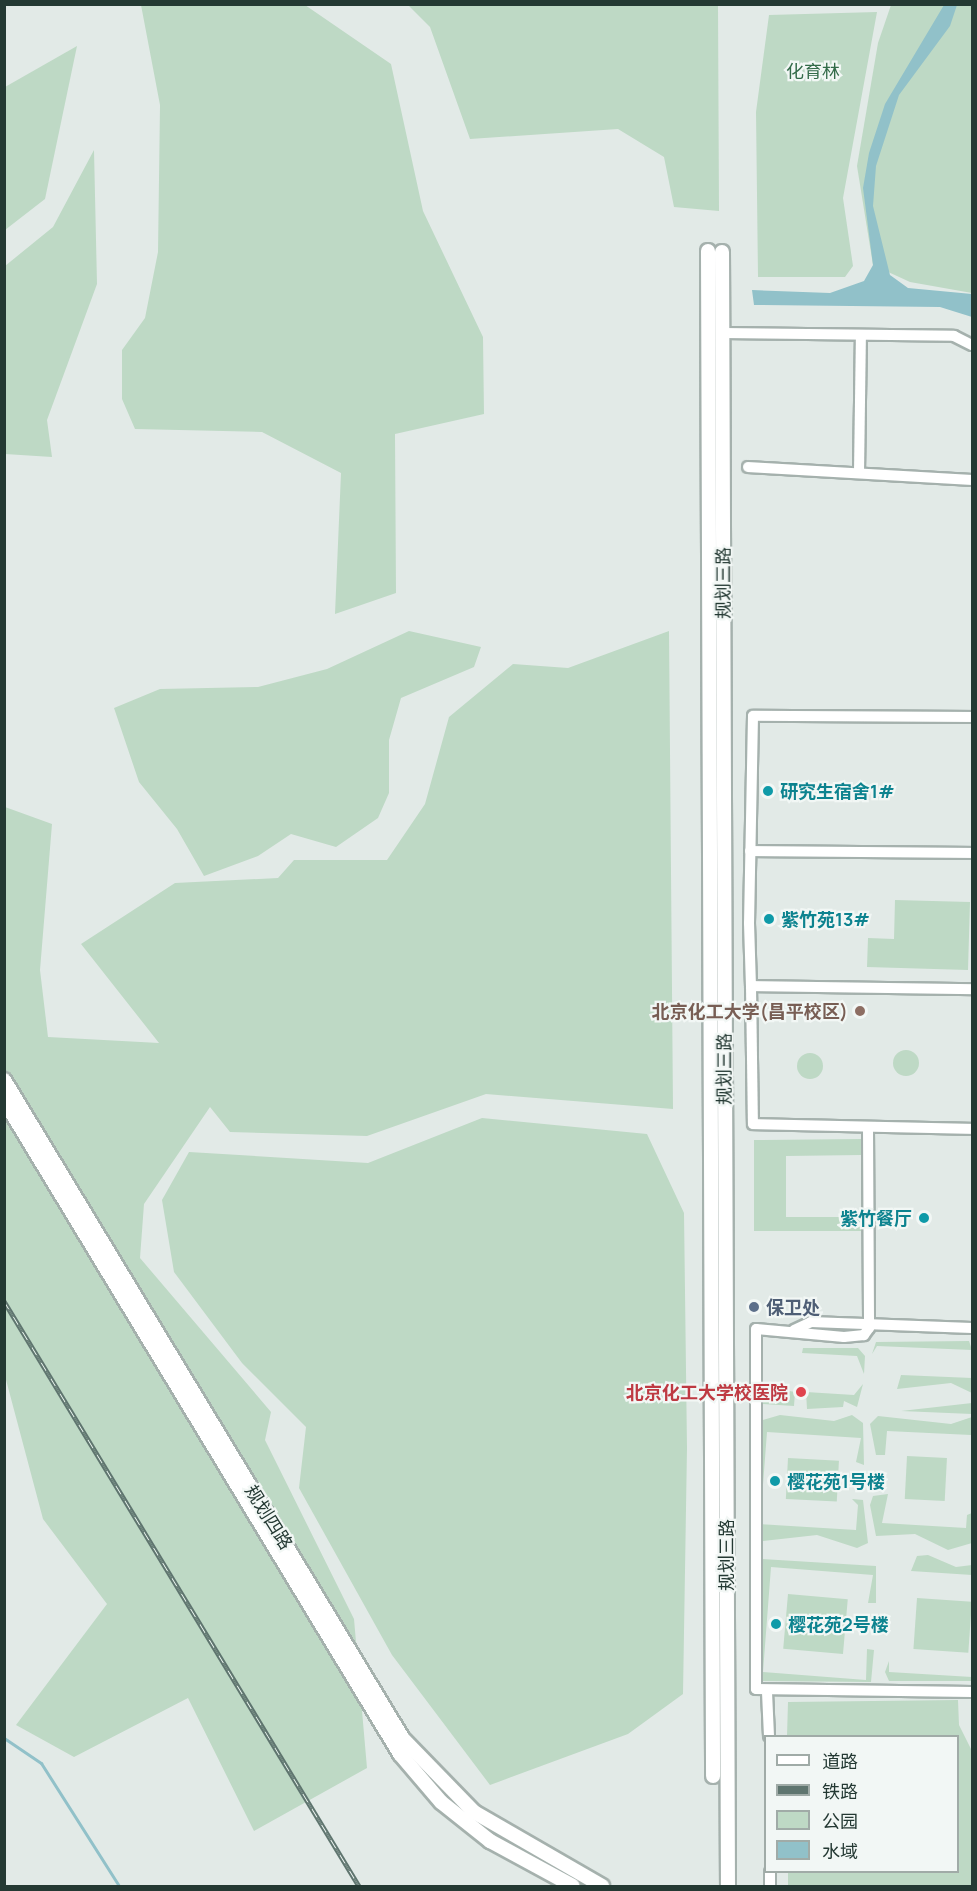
<!DOCTYPE html>
<html>
<head>
<meta charset="utf-8">
<style>
  body { margin:0 }
  #map { position:relative; width:977px; height:1891px; overflow:hidden; background:#e2eae7; font-family:Manrope,"Noto Sans SC",sans-serif }
  div>[style] { position:absolute }
  .green>* { inset:0; background:#bed9c5; transform-origin:0 0 }
  .round { border-radius:50% }
  .water>* { inset:0; background:#91c1c9 }
  .stream>* { height:3px; margin:-1.5px; padding:0 1.5px; transform-origin:1.5px; border-radius:1.5px; background:#91c1c9 }
  .roads { filter:drop-shadow(2px 0 #a5b1ad) drop-shadow(-2px 0 #a5b1ad) drop-shadow(0 2px #a5b1ad) drop-shadow(0 -2px #a5b1ad) }
  .minor>* { height:10px; margin:-5px; padding:0 5px; transform-origin:5px; border-radius:5px; background:#fff }
  .secondary>* { height:14px; margin:-7px; padding:0 7px; transform-origin:7px; border-radius:7px; background:#fff }
  .rail>* { height:5px; margin-top:-2.5px; transform-origin:0; background:repeating-linear-gradient(90deg,#f2f7f5 0 9px,#5f756f 0 18px); box-sizing:border-box; border-block:2px solid #5f756f }
  .dots>* { width:16px; height:16px; translate:-50% -50%; box-sizing:border-box; border:3px solid #f2f7f5; border-radius:50% }
  span { translate:-50% -50%; white-space:nowrap; text-align:center; line-height:1.15; -webkit-text-stroke:4.5px #f2f7f5; paint-order:stroke }
  .park-label { font-size:18px; color:#336b49 }
  .street-label { font-size:18px; color:#243933 }
  .culture-label { font-size:18px; color:#0d838f; font-weight:700 }
  .left { translate:0 -50%; text-align:left }
  .right { translate:-100% -50%; text-align:right }
  .education-label { font-size:18px; color:#785e54; font-weight:700 }
  .service-label { font-size:18px; color:#4e5e75; font-weight:700 }
  .health-label { font-size:18px; color:#be3a42; font-weight:700 }
  .frame { position:absolute; inset:0; border:6px solid #243933; pointer-events:none }
  .legend { position:absolute; left:764px; top:1735px; width:195px; height:138px; box-sizing:border-box; background:#f2f7f5; border:2px solid #a0aba7; margin:0; padding:8px 10px; list-style:none; font-size:18px; color:#243933 }
  .legend li { display:flex; align-items:center; gap:12px; height:30px }
  .legend b { width:30px; border:2px solid #a0aba7 }
</style>
</head>
<body>
<div id="map">
  <div class="green">
    <i style="clip-path:polygon(141px 5px,305px 5px,391px 64px,423px 211px,483px 337px,484px 414px,395px 434px,396px 593px,335px 614px,341px 473px,262px 432px,135px 429px,122px 399px,122px 350px,145px 318px,158px 252px,160px 105px)"></i>
    <i style="clip-path:polygon(408px 5px,718px 5px,719px 211px,674px 207px,664px 157px,618px 129px,470px 139px,430px 27px)"></i>
    <i style="clip-path:polygon(891px 5px,972px 5px,972px 293px,910px 282px,873px 265px,857px 166px,878px 43px)"></i>
    <i style="clip-path:polygon(877px 12px,843px 198px,853px 266px,845px 277px,758px 277px,756px 112px,769px 15px)"></i>
    <i style="clip-path:polygon(77px 46px,45px 199px,5px 230px,5px 87px)"></i>
    <i style="clip-path:polygon(94px 150px,97px 284px,47px 420px,52px 457px,5px 454px,5px 266px,53px 227px)"></i>
    <i style="clip-path:polygon(409px 631px,481px 647px,474px 667px,401px 698px,389px 740px,389px 793px,378px 818px,336px 847px,291px 834px,258px 856px,204px 876px,177px 829px,139px 782px,114px 708px,160px 689px,258px 687px,327px 669px)"></i>
    <i style="clip-path:polygon(669px 631px,673px 1109px,486px 1094px,367px 1136px,230px 1132px,210px 1107px,144px 1204px,140px 1258px,271px 1412px,265px 1440px,354px 1619px,367px 1768px,254px 1831px,188px 1698px,74px 1757px,16px 1725px,107px 1604px,43px 1519px,5px 1376px,5px 807px,52px 824px,40px 970px,48px 1037px,159px 1043px,81px 944px,175px 883px,278px 878px,294px 860px,387px 860px,425px 804px,449px 717px,513px 664px,568px 668px)"></i>
    <i style="clip-path:polygon(895px 900px,970px 902px,968px 970px,867px 967px,868px 938px,894px 939px)"></i>
    <i class="round" style="left:893px;top:1050px;width:26px;height:26px"></i>
    <i class="round" style="left:797px;top:1053px;width:26px;height:26px"></i>
    <i style="clip-path:polygon(482px 1118px,647px 1134px,684px 1213px,687px 1448px,683px 1694px,628px 1734px,490px 1785px,392px 1655px,299px 1488px,306px 1427px,242px 1363px,174px 1272px,162px 1200px,189px 1152px,368px 1163px)"></i>
    <i style="clip-path:polygon(861px 1139px,861px 1155px,786px 1156px,786px 1217px,861px 1217px,861px 1231px,754px 1231px,754px 1140px)"></i>
    <i style="clip-path:polygon(876px 1342px,969px 1341px,972px 1350px,877px 1346px,872px 1354px)"></i>
    <i style="clip-path:polygon(803px 1348px,858px 1348px,865px 1356px,864px 1374px,857px 1356px,802px 1353px)"></i>
    <i style="clip-path:polygon(901px 1375px,972px 1378px,972px 1393px,951px 1383px,897px 1389px)"></i>
    <i style="clip-path:polygon(863px 1384px,857px 1407px,844px 1401px,843px 1407px,807px 1409px,806px 1392px,854px 1395px)"></i>
    <i style="clip-path:polygon(767px 1387px,795px 1392px,794px 1406px,763px 1404px,759px 1393px)"></i>
    <i style="clip-path:polygon(972px 1404px,972px 1414px,901px 1411px,972px 1403px)"></i>
    <i style="clip-path:polygon(852px 1415px,863px 1423px,864px 1465px,856px 1462px,861px 1438px,767px 1432px,760px 1524px,856px 1530px,858px 1505px,852px 1499px,863px 1500px,868px 1543px,857px 1548px,817px 1535px,763px 1541px,759px 1533px,759px 1421px,780px 1415px,834px 1421px)"></i>
    <i style="clip-path:polygon(878px 1416px,951px 1424px,972px 1417px,972px 1443px,971px 1435px,887px 1431px,885px 1455px,876px 1455px,870px 1424px)"></i>
    <i style="left:907px;top:1456px;width:40px;height:43px;rotate:3deg"></i>
    <i style="left:788px;top:1458px;width:51px;height:41px;rotate:3deg"></i>
    <i style="clip-path:polygon(888px 1494px,882px 1523px,966px 1528px,967px 1515px,972px 1513px,972px 1543px,948px 1550px,915px 1534px,876px 1536px,870px 1505px,873px 1496px)"></i>
    <i style="clip-path:polygon(928px 1555px,956px 1567px,972px 1565px,972px 1575px,911px 1571px,917px 1556px)"></i>
    <i style="clip-path:polygon(762px 1559px,876px 1566px,876px 1603px,868px 1603px,873px 1575px,771px 1567px,763px 1672px,866px 1680px,867px 1649px,874px 1650px,871px 1682px,759px 1681px)"></i>
    <i style="left:788px;top:1594px;width:60px;height:55px;rotate:5deg"></i>
    <i style="left:917px;top:1598px;width:55px;height:51px;rotate:4deg"></i>
    <i style="clip-path:polygon(889px 1661px,889px 1672px,972px 1677px,972px 1681px,889px 1681px,885px 1672px)"></i>
    <i style="clip-path:polygon(958px 1700px,959px 1725px,972px 1751px,972px 1886px,788px 1886px,788px 1872px,958px 1872px,958px 1736px,787px 1736px,788px 1702px)"></i>
  </div>
  <div class="water">
    <i style="clip-path:polygon(944px 5px,957px 5px,950px 26px,899px 95px,876px 166px,873px 206px,890px 275px,908px 288px,972px 294px,972px 317px,940px 307px,754px 305px,752px 290px,830px 293px,864px 281px,873px 265px,863px 188px,869px 153px,885px 104px)"></i>
  </div>
  <div class="stream">
    <i style="left:4px;top:1738px;width:45px;rotate:34deg"></i>
    <i style="left:41px;top:1763px;width:146px;rotate:57.6deg"></i>
  </div>
  <div class="roads">
    <div class="minor">
      <i style="left:723px;top:333px;width:231px;rotate:0.7deg"></i>
      <i style="left:954px;top:336px;width:20px;rotate:27deg"></i>
      <i style="left:748px;top:467px;width:224px;rotate:3.3deg"></i>
      <i style="left:859px;top:473px;width:137px;rotate:-89.2deg"></i>
      <i style="left:972px;top:717px;width:219px;rotate:-179.7deg"></i>
      <i style="left:753px;top:716px;width:207px;rotate:91.1deg"></i>
      <i style="left:749px;top:923px;width:63px;rotate:88.2deg"></i>
      <i style="left:751px;top:986px;width:221px;rotate:0.8deg"></i>
      <i style="left:750px;top:851px;width:222px;rotate:0.5deg"></i>
      <i style="left:751px;top:986px;width:138px;rotate:89.2deg"></i>
      <i style="left:753px;top:1124px;width:219px;rotate:1.3deg"></i>
      <i style="left:868px;top:1128px;width:200px;rotate:89.7deg"></i>
      <i style="left:869px;top:1328px;width:9px;rotate:126deg"></i>
      <i style="left:864px;top:1335px;width:20px;rotate:174deg"></i>
      <i style="left:844px;top:1337px;width:88px;rotate:-174.8deg"></i>
      <i style="left:756px;top:1329px;width:360px;rotate:90deg"></i>
      <i style="left:756px;top:1689px;width:216px;rotate:0.8deg"></i>
      <i style="left:794px;top:1330px;width:19px;rotate:-25deg"></i>
      <i style="left:811px;top:1322px;width:161px;rotate:2.1deg"></i>
      <i style="left:767px;top:1692px;width:44px;rotate:87.4deg"></i>
      <i style="left:770px;top:1872px;width:14px;rotate:90deg"></i>
    </div>
    <div class="secondary">
      <i style="left:708px;top:251px;width:1525px;rotate:89.81deg"></i>
      <i style="left:722px;top:252px;width:1634px;rotate:89.79deg"></i>
      <i style="left:4px;top:1080px;width:770px;rotate:58.81deg"></i>
      <i style="left:403px;top:1739px;width:102px;rotate:45.8deg"></i>
      <i style="left:474px;top:1812px;width:148px;rotate:30deg"></i>
      <i style="left:4px;top:1100px;width:765px;rotate:58.8deg"></i>
      <i style="left:400px;top:1754px;width:63px;rotate:49.5deg"></i>
      <i style="left:441px;top:1802px;width:63px;rotate:38.5deg"></i>
      <i style="left:490px;top:1841px;width:94px;rotate:28.5deg"></i>
    </div>
  </div>
  <div class="rail">
    <i style="left:4px;top:1301px;width:684px;rotate:58.75deg"></i>
  </div>
  <div class="dots">
    <i style="left:768px;top:791px;background:#0f9aa8"></i>
    <i style="left:769px;top:919px;background:#0f9aa8"></i>
    <i style="left:860px;top:1011px;background:#8d6e63"></i>
    <i style="left:924px;top:1218px;background:#0f9aa8"></i>
    <i style="left:754px;top:1307px;background:#5c6f8a"></i>
    <i style="left:801px;top:1392px;background:#e0444e"></i>
    <i style="left:775px;top:1481px;background:#0f9aa8"></i>
    <i style="left:776px;top:1624px;background:#0f9aa8"></i>
  </div>
  <div class="park-label">
    <span style="left:813px;top:71px">化育林</span>
  </div>
  <div class="street-label">
    <span style="left:723px;top:583px;rotate:-90deg">规划三路</span>
    <span style="left:724px;top:1069px;rotate:-90deg">规划三路</span>
    <span style="left:269px;top:1517px;rotate:58deg">规划四路</span>
    <span style="left:726px;top:1555px;rotate:-90deg">规划三路</span>
  </div>
  <div class="culture-label">
    <span class="left" style="left:780px;top:791px">研究生宿舍1#</span>
    <span class="left" style="left:781px;top:919px">紫竹苑13#</span>
    <span class="right" style="left:912px;top:1218px">紫竹餐厅</span>
    <span class="left" style="left:787px;top:1481px">樱花苑1号楼</span>
    <span class="left" style="left:788px;top:1624px">樱花苑2号楼</span>
  </div>
  <div class="education-label">
    <span class="right" style="left:848px;top:1011px">北京化工大学(昌平校区)</span>
  </div>
  <div class="service-label">
    <span class="left" style="left:766px;top:1307px">保卫处</span>
  </div>
  <div class="health-label">
    <span class="right" style="left:788px;top:1392px">北京化工大学校医院</span>
  </div>
  <div class="frame"></div>
  <ul class="legend">
  <li><b style="height:8px;background:#fff"></b>道路</li>
  <li><b style="height:8px;background:#5f756f"></b>铁路</li>
  <li><b style="height:16px;background:#bed9c5"></b>公园</li>
  <li><b style="height:16px;background:#91c1c9"></b>水域</li>
  </ul>
</div>
</body>
</html>
